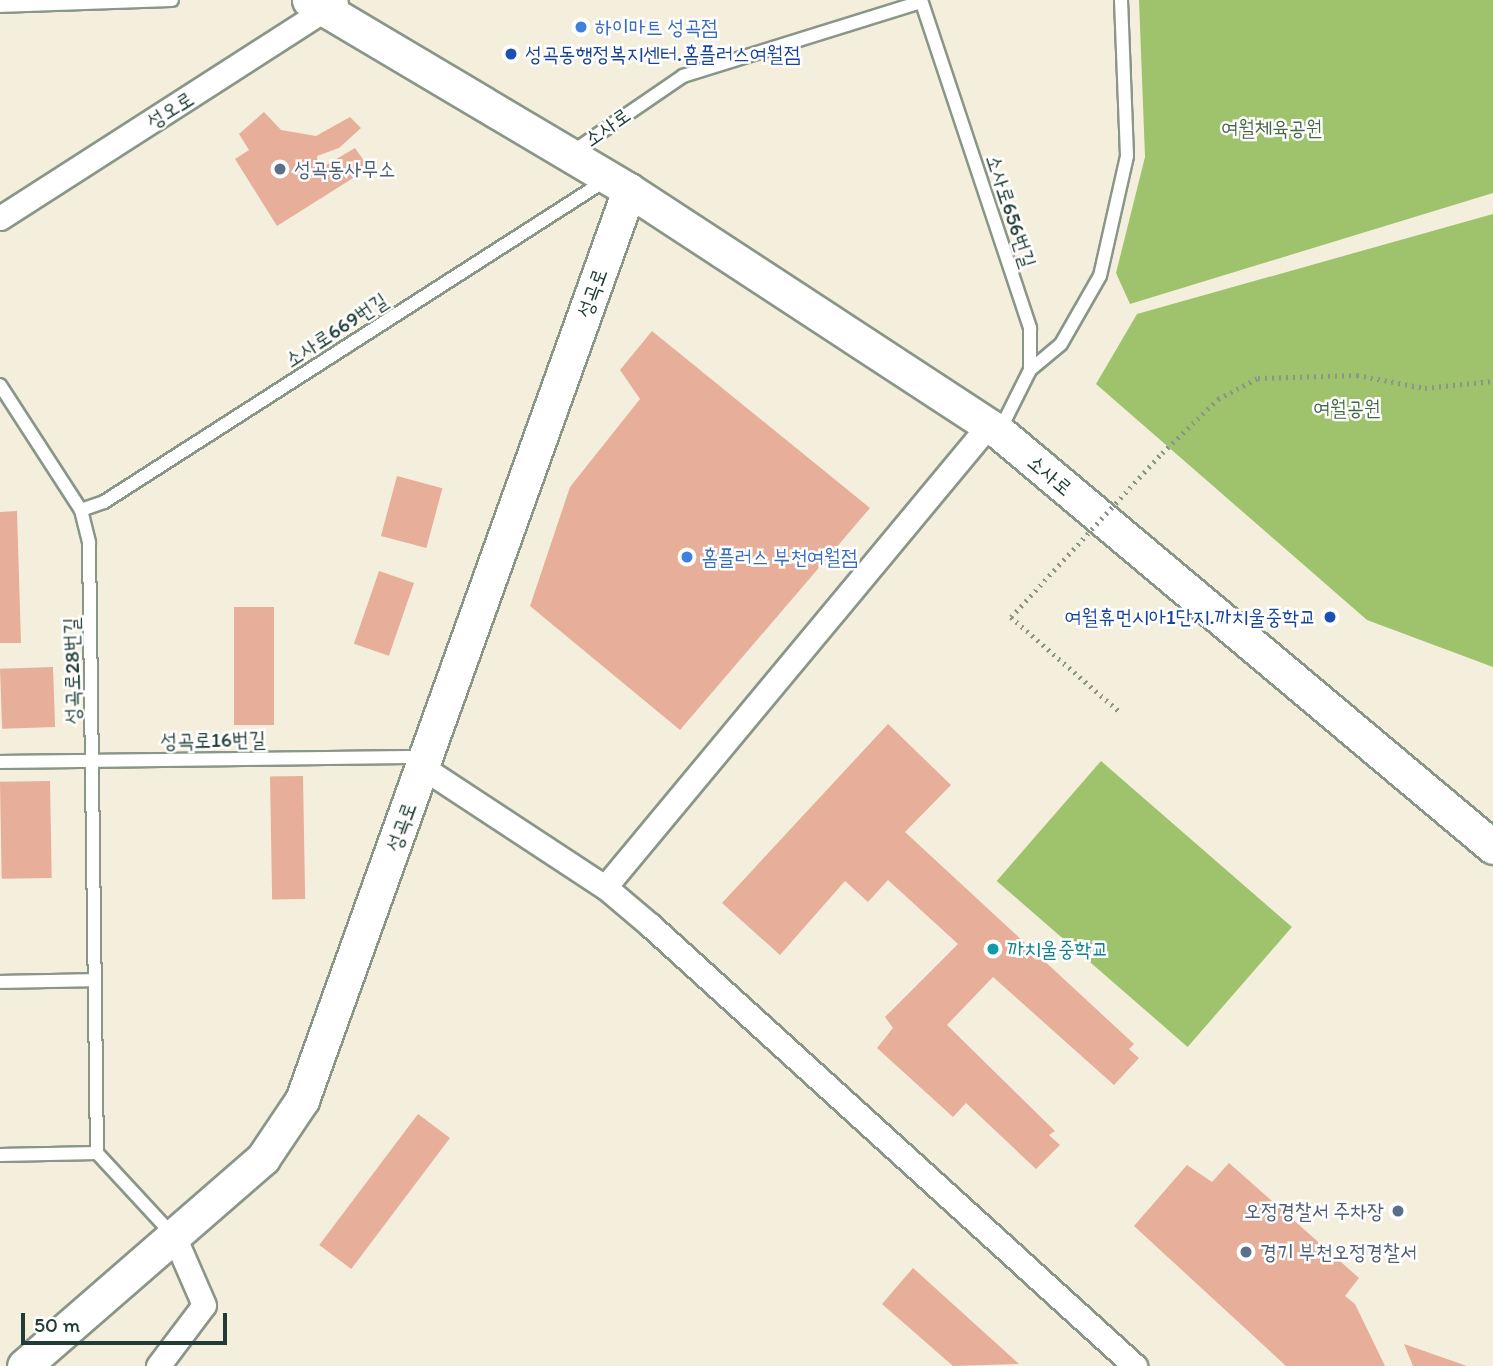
<!DOCTYPE html>
<html>
<head>
<meta charset="utf-8">
<style>
  body { margin:0 }
  #map { position:relative; width:1493px; height:1366px; overflow:hidden; background:#f4efdc; font-family:Itim,"Poor Story",sans-serif }
  div>[style] { position:absolute }
  .green>* { inset:0; background:#9fc26c; transform-origin:0 0 }
  .building>* { inset:0; background:#e7ae9a; transform-origin:0 0 }
  .path>* { height:4.5px; margin-top:-2.25px; transform-origin:0; background:repeating-linear-gradient(90deg,#8a9688 0 2px,transparent 0 7px) }
  .roads { filter:drop-shadow(2px 0 #8a9688) drop-shadow(-2px 0 #8a9688) drop-shadow(0 2px #8a9688) drop-shadow(0 -2px #8a9688) }
  .lane>* { height:12px; margin:-6px; padding:0 6px; transform-origin:6px; border-radius:6px; background:#fff }
  .street>* { height:23px; margin:-11.5px; padding:0 11.5px; transform-origin:11.5px; border-radius:11.5px; background:#fff }
  .secondary>* { height:33px; margin:-16.5px; padding:0 16.5px; transform-origin:16.5px; border-radius:16.5px; background:#fff }
  .path-bridge>* { height:4.5px; margin-top:-2.25px; transform-origin:0; background:repeating-linear-gradient(90deg,#8a9688 0 2px,transparent 0 7px) }
  .dots>* { width:19px; height:19px; translate:-50% -50%; box-sizing:border-box; border:4px solid #fff; border-radius:50% }
  span { translate:-50% -50%; white-space:nowrap; text-align:center; line-height:1.15; -webkit-text-stroke:5px #fff; paint-order:stroke }
  .shop-label { font-size:21px; color:#366cbe }
  .left { translate:0 -50%; text-align:left }
  .transit-label { font-size:21px; color:#164399 }
  .right { translate:-100% -50%; text-align:right }
  .street-label { font-size:21px; color:#1f3d34 }
  .park-label { font-size:21px; color:#456545 }
  .service-label { font-size:21px; color:#4e5e75 }
  .culture-label { font-size:21px; color:#0d838f }
  .scale { position:absolute; left:21px; top:1313px; width:206px; height:32px; box-sizing:border-box; border:4px solid #1f3d34; border-top:0; padding-left:9px; font-size:21px; line-height:24px; white-space:nowrap; color:#1f3d34; -webkit-text-stroke:5px #fff; paint-order:stroke }
</style>
</head>
<body>
<div id="map">
  <div class="green">
    <i style="clip-path:polygon(1139px 0,1493px 0,1493px 193px,1130px 304px,1116px 273px,1145px 157px)"></i>
    <i style="clip-path:polygon(1493px 214px,1493px 667px,1367px 620px,1096px 384px,1137px 314px)"></i>
    <i style="left:1101px;top:761px;width:253px;height:159px;rotate:41deg"></i>
  </div>
  <div class="building">
    <i style="clip-path:polygon(264px 112px,281px 130px,316px 136px,350px 117px,361px 128px,339px 148px,317px 156px,318px 170px,355px 148px,369px 168px,277px 226px,235px 159px,249px 150px,239px 134px)"></i>
    <i style="clip-path:polygon(652px 331px,870px 508px,680px 730px,530px 606px,570px 487px,640px 399px,620px 370px)"></i>
    <i style="left:397px;top:476px;width:47px;height:62px;rotate:15deg"></i>
    <i style="clip-path:polygon(17px 511px,21px 643px,0 643px,0 512px)"></i>
    <i style="left:379px;top:571px;width:37px;height:77px;rotate:19deg"></i>
    <i style="left:234px;top:607px;width:40px;height:118px"></i>
    <i style="left:53px;top:667px;width:60px;height:53px;rotate:88deg"></i>
    <i style="clip-path:polygon(888px 724px,951px 785px,905px 832px,1134px 1044px,1129px 1049px,1139px 1058px,1114px 1085px,993px 977px,947px 1025px,1055px 1131px,1049px 1135px,1060px 1145px,1036px 1169px,966px 1103px,953px 1117px,877px 1048px,893px 1028px,885px 1017px,958px 944px,888px 880px,868px 902px,845px 881px,780px 955px,722px 903px)"></i>
    <i style="left:303px;top:776px;width:123px;height:33px;rotate:89deg"></i>
    <i style="left:50px;top:781px;width:97px;height:50px;rotate:89deg"></i>
    <i style="left:418px;top:1114px;width:40px;height:164px;rotate:37deg"></i>
    <i style="clip-path:polygon(1229px 1163px,1359px 1278px,1345px 1296px,1355px 1304px,1385px 1366px,1286px 1366px,1134px 1226px,1187px 1165px,1212px 1182px)"></i>
    <i style="clip-path:polygon(913px 1268px,1019px 1364px,953px 1366px,882px 1304px)"></i>
    <i style="clip-path:polygon(1404px 1344px,1467px 1366px,1413px 1366px)"></i>
  </div>
  <div class="path">
    <i style="left:1162px;top:453px;width:78px;rotate:-44deg"></i>
    <i style="left:1218px;top:399px;width:45px;rotate:-27.7deg"></i>
    <i style="left:1258px;top:378px;width:99px;rotate:-1.7deg"></i>
    <i style="left:1357px;top:375px;width:69px;rotate:10.8deg"></i>
    <i style="left:1425px;top:388px;width:68px;rotate:-5.9deg"></i>
    <i style="left:1011px;top:617px;width:145px;rotate:41.1deg"></i>
  </div>
  <div class="roads">
    <div class="lane">
      <i style="left:921px;top:0;width:346px;rotate:71.6deg"></i>
      <i style="left:1030px;top:328px;width:42px;rotate:90deg"></i>
      <i style="left:1030px;top:370px;width:69px;rotate:116.6deg"></i>
      <i style="left:0;top:6px;width:172px;rotate:-2deg"></i>
      <i style="left:572px;top:152px;width:135px;rotate:-34.4deg"></i>
      <i style="left:683px;top:76px;width:249px;rotate:-17.3deg"></i>
      <i style="left:1030px;top:370px;width:40px;rotate:-40deg"></i>
      <i style="left:1061px;top:344px;width:78px;rotate:-60.2deg"></i>
      <i style="left:1100px;top:276px;width:123px;rotate:-77.3deg"></i>
      <i style="left:1127px;top:156px;width:156px;rotate:-92.2deg"></i>
      <i style="left:0;top:385px;width:149px;rotate:57.1deg"></i>
      <i style="left:81px;top:510px;width:34px;rotate:76deg"></i>
      <i style="left:89px;top:543px;width:610px;rotate:89.25deg"></i>
      <i style="left:97px;top:1153px;width:110px;rotate:47.2deg"></i>
      <i style="left:81px;top:510px;width:24px;rotate:-19deg"></i>
      <i style="left:104px;top:502px;width:596px;rotate:-32.68deg"></i>
      <i style="left:0;top:762px;width:423px;rotate:-0.7deg"></i>
      <i style="left:0;top:982px;width:95px;rotate:-1.2deg"></i>
      <i style="left:0;top:1155px;width:97px;rotate:-1.2deg"></i>
    </div>
    <div class="street">
      <i style="left:0;top:218px;width:399px;rotate:-32.7deg"></i>
      <i style="left:422px;top:767px;width:219px;rotate:33.3deg"></i>
      <i style="left:605px;top:887px;width:59px;rotate:40.2deg"></i>
      <i style="left:650px;top:925px;width:656px;rotate:42.28deg"></i>
      <i style="left:605px;top:887px;width:599px;rotate:-50.28deg"></i>
      <i style="left:158px;top:1366px;width:76px;rotate:-53deg"></i>
      <i style="left:204px;top:1305px;width:75px;rotate:-113.5deg"></i>
    </div>
    <div class="secondary">
      <i style="left:309px;top:0;width:372px;rotate:30.7deg"></i>
      <i style="left:629px;top:190px;width:442px;rotate:33.2deg"></i>
      <i style="left:999px;top:432px;width:645px;rotate:40.03deg"></i>
      <i style="left:24px;top:1366px;width:317px;rotate:-41deg"></i>
      <i style="left:263px;top:1158px;width:70px;rotate:-56.1deg"></i>
      <i style="left:302px;top:1100px;width:967px;rotate:-70.23deg"></i>
    </div>
  </div>
  <div class="path-bridge">
    <i style="left:1011px;top:617px;width:223px;rotate:-47.4deg"></i>
  </div>
  <div class="dots">
    <i style="left:581px;top:27px;background:#3f7fe0"></i>
    <i style="left:511px;top:54px;background:#1a4fb4"></i>
    <i style="left:280px;top:169px;background:#5c6f8a"></i>
    <i style="left:687px;top:557px;background:#3f7fe0"></i>
    <i style="left:1330px;top:617px;background:#1a4fb4"></i>
    <i style="left:993px;top:949px;background:#0f9aa8"></i>
    <i style="left:1398px;top:1211px;background:#5c6f8a"></i>
    <i style="left:1246px;top:1252px;background:#5c6f8a"></i>
  </div>
  <div class="shop-label">
    <span class="left" style="left:595px;top:27px">하이마트 성곡점</span>
    <span class="left" style="left:701px;top:557px">홈플러스 부천여월점</span>
  </div>
  <div class="transit-label">
    <span class="left" style="left:525px;top:54px">성곡동행정복지센터.홈플러스여월점</span>
    <span class="right" style="left:1316px;top:617px">여월휴먼시아1단지.까치울중학교</span>
  </div>
  <div class="street-label">
    <span style="left:170px;top:110px;rotate:-32deg">성오로</span>
    <span style="left:607px;top:127px;rotate:-35deg">소사로</span>
    <span style="left:1011px;top:211px;rotate:72deg">소사로656번길</span>
    <span style="left:592px;top:293px;rotate:-70deg">성곡로</span>
    <span style="left:336px;top:330px;rotate:-33deg">소사로669번길</span>
    <span style="left:1050px;top:475px;rotate:40deg">소사로</span>
    <span style="left:72px;top:671px;rotate:-91deg">성곡로28번길</span>
    <span style="left:213px;top:740px;rotate:-1deg">성곡로16번길</span>
    <span style="left:401px;top:827px;rotate:-70deg">성곡로</span>
  </div>
  <div class="park-label">
    <span style="left:1272px;top:128px">여월체육공원</span>
    <span style="left:1347px;top:408px">여월공원</span>
  </div>
  <div class="service-label">
    <span class="left" style="left:294px;top:169px">성곡동사무소</span>
    <span class="right" style="left:1384px;top:1211px">오정경찰서 주차장</span>
    <span class="left" style="left:1260px;top:1252px">경기 부천오정경찰서</span>
  </div>
  <div class="culture-label">
    <span class="left" style="left:1007px;top:949px">까치울중학교</span>
  </div>
  <div class="scale">50 m</div>
</div>
</body>
</html>
